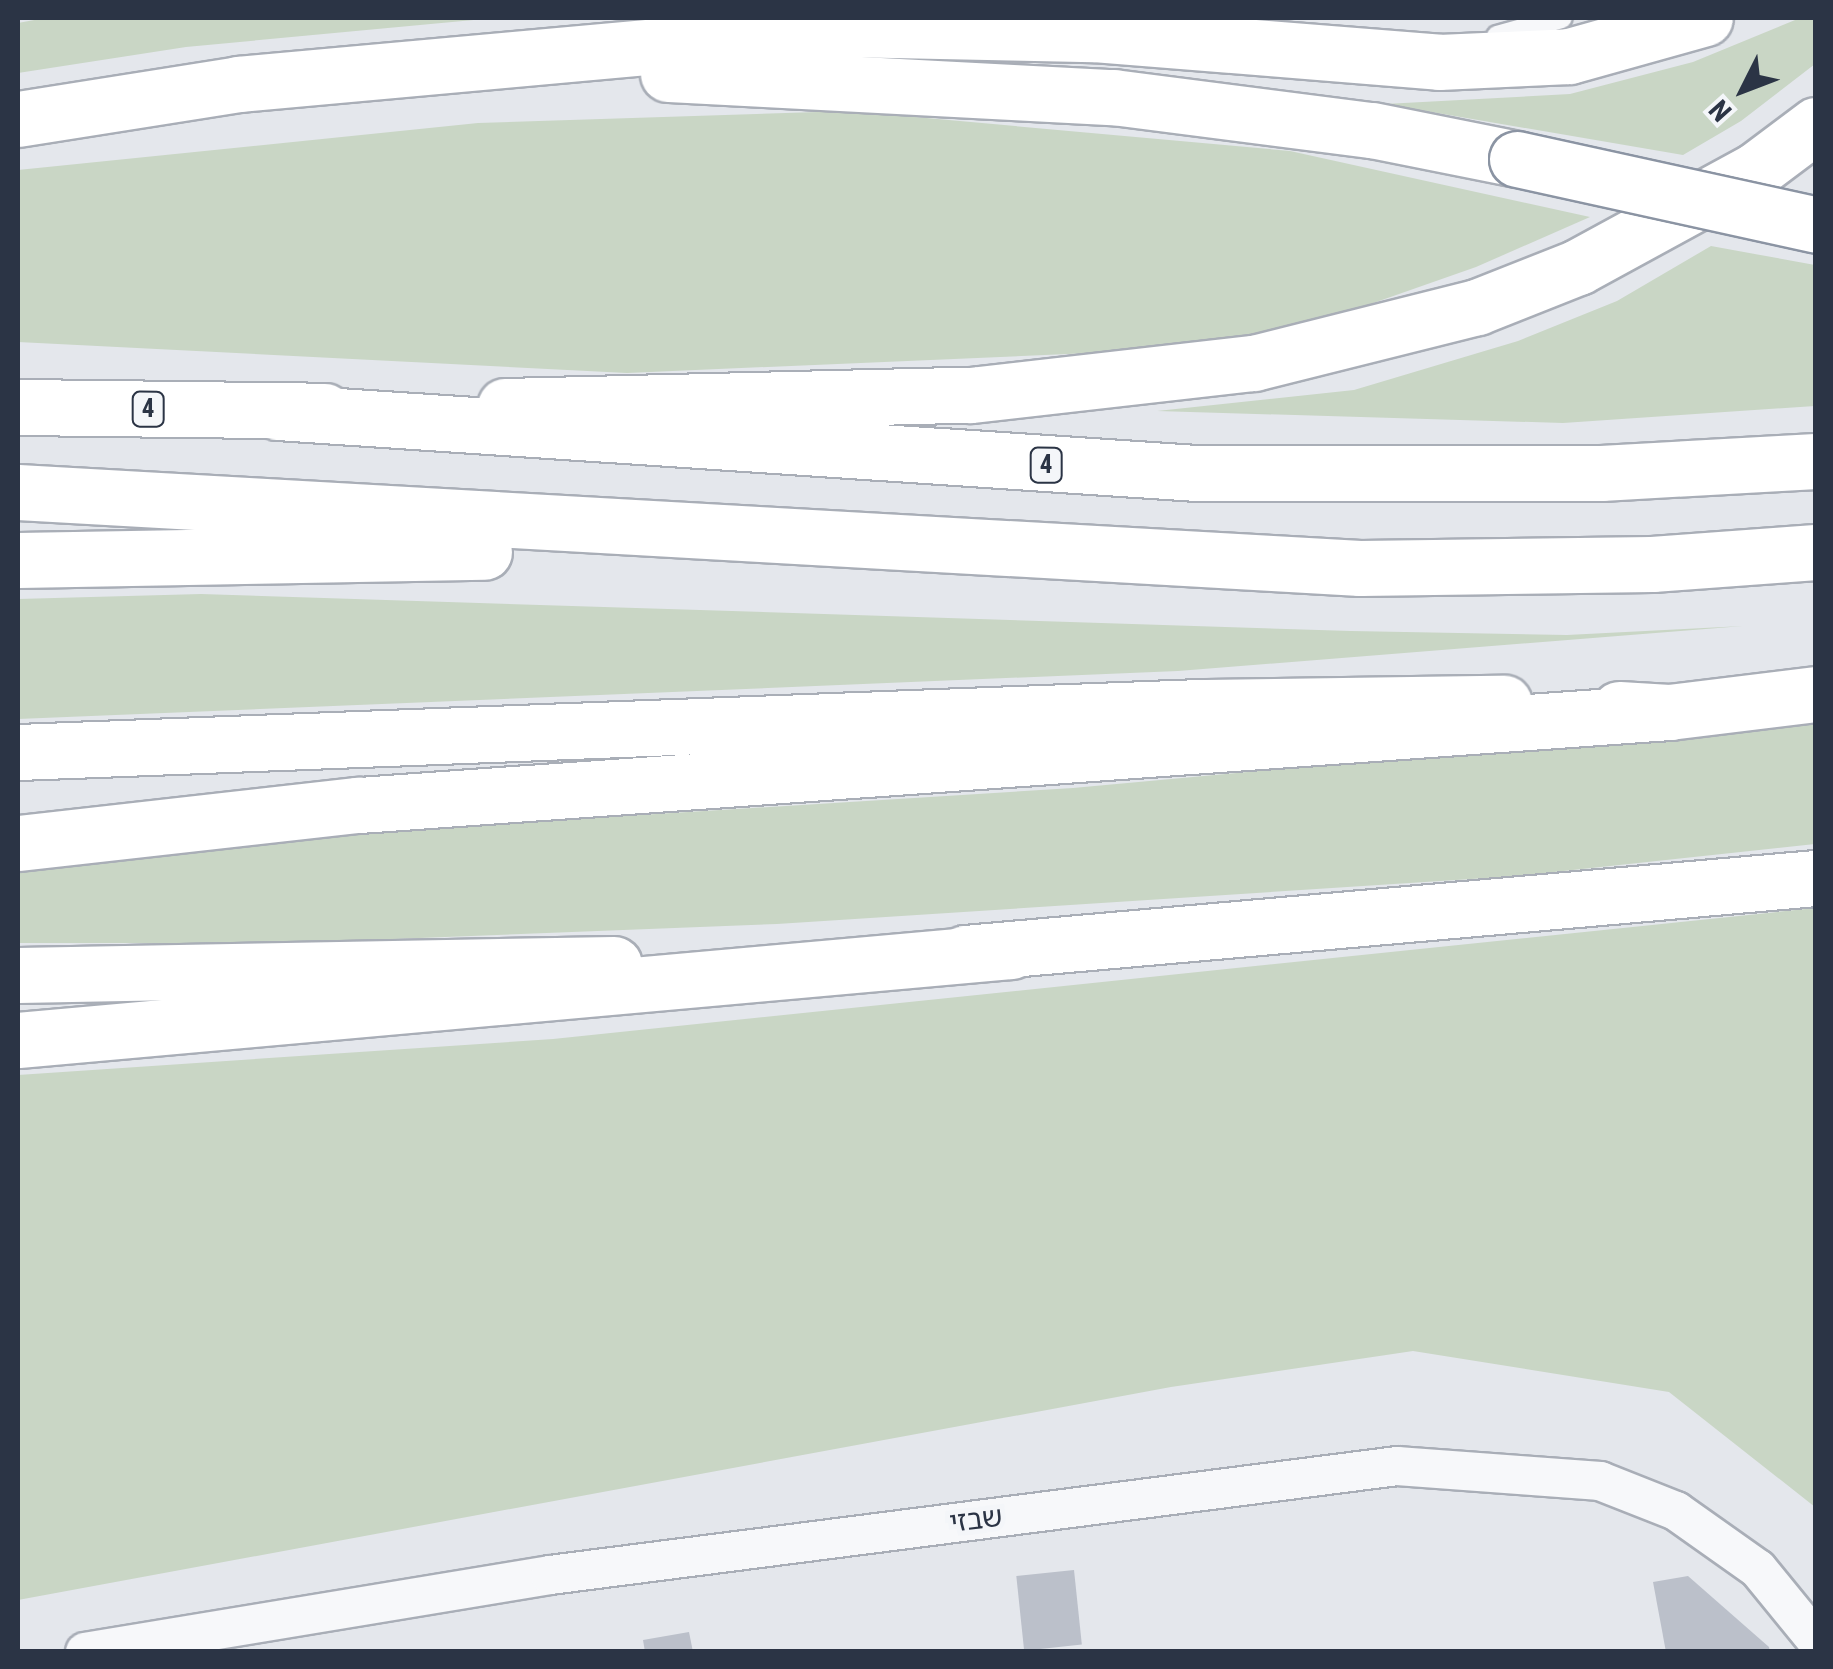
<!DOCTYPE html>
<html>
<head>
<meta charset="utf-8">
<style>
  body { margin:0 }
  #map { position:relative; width:1833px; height:1669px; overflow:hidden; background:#e4e7ec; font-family:"Roboto Condensed","Noto Sans Hebrew",sans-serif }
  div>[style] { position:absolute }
  .green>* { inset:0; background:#c9d6c5 }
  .building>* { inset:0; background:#bbc0ca; transform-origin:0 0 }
  .roads { filter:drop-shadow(2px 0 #a9aeb7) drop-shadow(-2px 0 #a9aeb7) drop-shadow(0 2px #a9aeb7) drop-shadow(0 -2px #a9aeb7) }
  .service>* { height:20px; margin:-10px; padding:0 10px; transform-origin:10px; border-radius:10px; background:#f7f8fa }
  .minor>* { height:38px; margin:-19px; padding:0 19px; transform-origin:19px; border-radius:19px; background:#f7f8fa }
  .trunk>* { height:55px; margin:-27.5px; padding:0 27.5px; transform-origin:27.5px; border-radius:27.5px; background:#fff }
  .motorway>* { height:55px; margin:-27.5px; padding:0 27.5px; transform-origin:27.5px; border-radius:27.5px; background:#fff }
  .bridges { filter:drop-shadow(2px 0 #8b94a3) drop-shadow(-2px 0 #8b94a3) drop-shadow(0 2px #8b94a3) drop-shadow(0 -2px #8b94a3) }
  .motorway-bridge>* { height:55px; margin:-27.5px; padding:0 27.5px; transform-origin:27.5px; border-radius:27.5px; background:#fff }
  span { translate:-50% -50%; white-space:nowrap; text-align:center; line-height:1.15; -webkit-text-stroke:10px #f4f6f9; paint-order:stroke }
  .shield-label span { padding:2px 8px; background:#f4f6f9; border:2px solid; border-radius:8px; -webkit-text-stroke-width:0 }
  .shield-label { font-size:25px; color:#2b3445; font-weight:700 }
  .street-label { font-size:28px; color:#2b3445 }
  .frame { position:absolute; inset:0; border:20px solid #2b3445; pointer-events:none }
  .north { position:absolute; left:1693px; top:40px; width:100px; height:100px; -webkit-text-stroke:8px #f4f6f9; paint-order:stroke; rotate:228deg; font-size:28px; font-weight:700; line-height:40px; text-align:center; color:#2b3445 }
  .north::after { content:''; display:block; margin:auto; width:35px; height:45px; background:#2b3445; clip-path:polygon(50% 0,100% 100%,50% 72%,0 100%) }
</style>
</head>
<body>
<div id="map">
  <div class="green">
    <i style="clip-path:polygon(45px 18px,495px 18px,186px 47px,18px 73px,18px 23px)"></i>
    <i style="clip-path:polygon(1800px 18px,1815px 18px,1815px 64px,1741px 121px,1683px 155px,1385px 104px,1570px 94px,1693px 62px)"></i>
    <i style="clip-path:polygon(849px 111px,1290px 151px,1590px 217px,1476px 267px,1305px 327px,1114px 352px,627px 373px,18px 342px,18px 170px,478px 123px)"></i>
    <i style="clip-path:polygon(1711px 246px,1815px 265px,1815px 406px,1563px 423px,1157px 411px,1354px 390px,1518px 341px,1617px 301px)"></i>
    <i style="clip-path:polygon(201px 594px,1351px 631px,1567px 635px,1743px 626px,1178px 671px,18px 719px,18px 599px)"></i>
    <i style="clip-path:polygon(1815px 720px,1815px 844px,1518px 876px,777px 924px,290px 943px,18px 943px,18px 869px,353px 833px,1073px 788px)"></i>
    <i style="clip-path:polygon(1815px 908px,1815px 1507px,1669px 1392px,1413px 1351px,1171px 1387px,18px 1600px,18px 1075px,553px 1039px)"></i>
  </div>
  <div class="building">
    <i style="left:1074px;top:1570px;width:75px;height:58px;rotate:84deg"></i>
    <i style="clip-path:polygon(1688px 1576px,1769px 1647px,1770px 1652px,1666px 1652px,1653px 1582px)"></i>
    <i style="clip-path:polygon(689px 1632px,693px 1652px,645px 1652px,643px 1640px)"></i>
  </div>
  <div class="roads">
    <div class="service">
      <i style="left:1497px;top:36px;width:67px;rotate:-15.5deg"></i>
    </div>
    <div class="minor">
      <i style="left:85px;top:1652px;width:471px;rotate:-9.4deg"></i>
      <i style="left:550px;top:1575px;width:854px;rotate:-7.33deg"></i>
      <i style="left:1397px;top:1466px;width:204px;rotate:4.2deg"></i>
      <i style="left:1600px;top:1481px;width:82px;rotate:21.5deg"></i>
      <i style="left:1676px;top:1511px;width:100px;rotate:35.3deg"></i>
      <i style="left:1758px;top:1569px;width:92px;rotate:50.8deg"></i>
    </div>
    <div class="trunk">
      <i style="left:505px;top:406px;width:466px;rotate:-1.4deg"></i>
      <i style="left:971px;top:395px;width:285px;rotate:-6.5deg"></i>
      <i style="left:1254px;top:363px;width:230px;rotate:-14.1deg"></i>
      <i style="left:1477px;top:307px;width:109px;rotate:-21.6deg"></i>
      <i style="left:1578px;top:267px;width:203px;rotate:-28.6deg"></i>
      <i style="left:1756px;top:170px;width:75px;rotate:-36.9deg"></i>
      <i style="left:18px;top:407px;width:306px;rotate:0.7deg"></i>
      <i style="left:1619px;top:709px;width:50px;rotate:3.4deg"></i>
      <i style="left:1669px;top:712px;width:148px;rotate:-7deg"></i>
      <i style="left:18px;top:752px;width:1182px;rotate:-2.18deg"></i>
      <i style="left:1199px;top:707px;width:305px;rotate:-0.8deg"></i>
      <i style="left:965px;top:953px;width:854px;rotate:-5.04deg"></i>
      <i style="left:18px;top:975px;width:596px;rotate:-1.06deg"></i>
    </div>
    <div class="motorway">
      <i style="left:668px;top:74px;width:446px;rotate:3deg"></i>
      <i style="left:1113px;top:97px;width:261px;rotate:7.3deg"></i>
      <i style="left:1372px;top:130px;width:148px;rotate:11.3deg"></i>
      <i style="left:18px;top:119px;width:223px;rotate:-9deg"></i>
      <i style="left:238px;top:84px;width:609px;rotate:-5.18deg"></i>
      <i style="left:845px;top:29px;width:249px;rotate:1.2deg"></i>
      <i style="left:1094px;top:34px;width:346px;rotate:4.6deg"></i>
      <i style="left:1439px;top:62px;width:130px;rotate:-2.6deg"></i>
      <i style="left:1569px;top:56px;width:141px;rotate:-15.6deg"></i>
      <i style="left:278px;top:412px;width:920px;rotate:3.8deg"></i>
      <i style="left:1196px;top:473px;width:405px"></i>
      <i style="left:1601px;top:473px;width:215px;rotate:-3.2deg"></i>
      <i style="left:18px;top:492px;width:1344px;rotate:3.24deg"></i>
      <i style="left:1360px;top:568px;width:292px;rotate:-0.8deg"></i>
      <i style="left:1652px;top:564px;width:164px;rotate:-4.2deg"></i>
      <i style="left:18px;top:560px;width:466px;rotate:-1deg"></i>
      <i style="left:18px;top:843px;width:343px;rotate:-6.4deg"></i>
      <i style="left:359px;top:805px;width:1313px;rotate:-4.06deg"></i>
      <i style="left:18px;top:1040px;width:997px;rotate:-5.12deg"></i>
    </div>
  </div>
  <div class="bridges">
    <div class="motorway-bridge">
      <i style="left:1517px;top:159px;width:306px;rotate:12.4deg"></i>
    </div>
  </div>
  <div class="shield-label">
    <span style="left:148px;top:409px">4</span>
    <span style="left:1046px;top:465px">4</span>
  </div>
  <div class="street-label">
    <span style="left:976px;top:1520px;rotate:-7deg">שבזי</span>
  </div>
  <div class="frame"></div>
  <div class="north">N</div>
</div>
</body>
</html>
